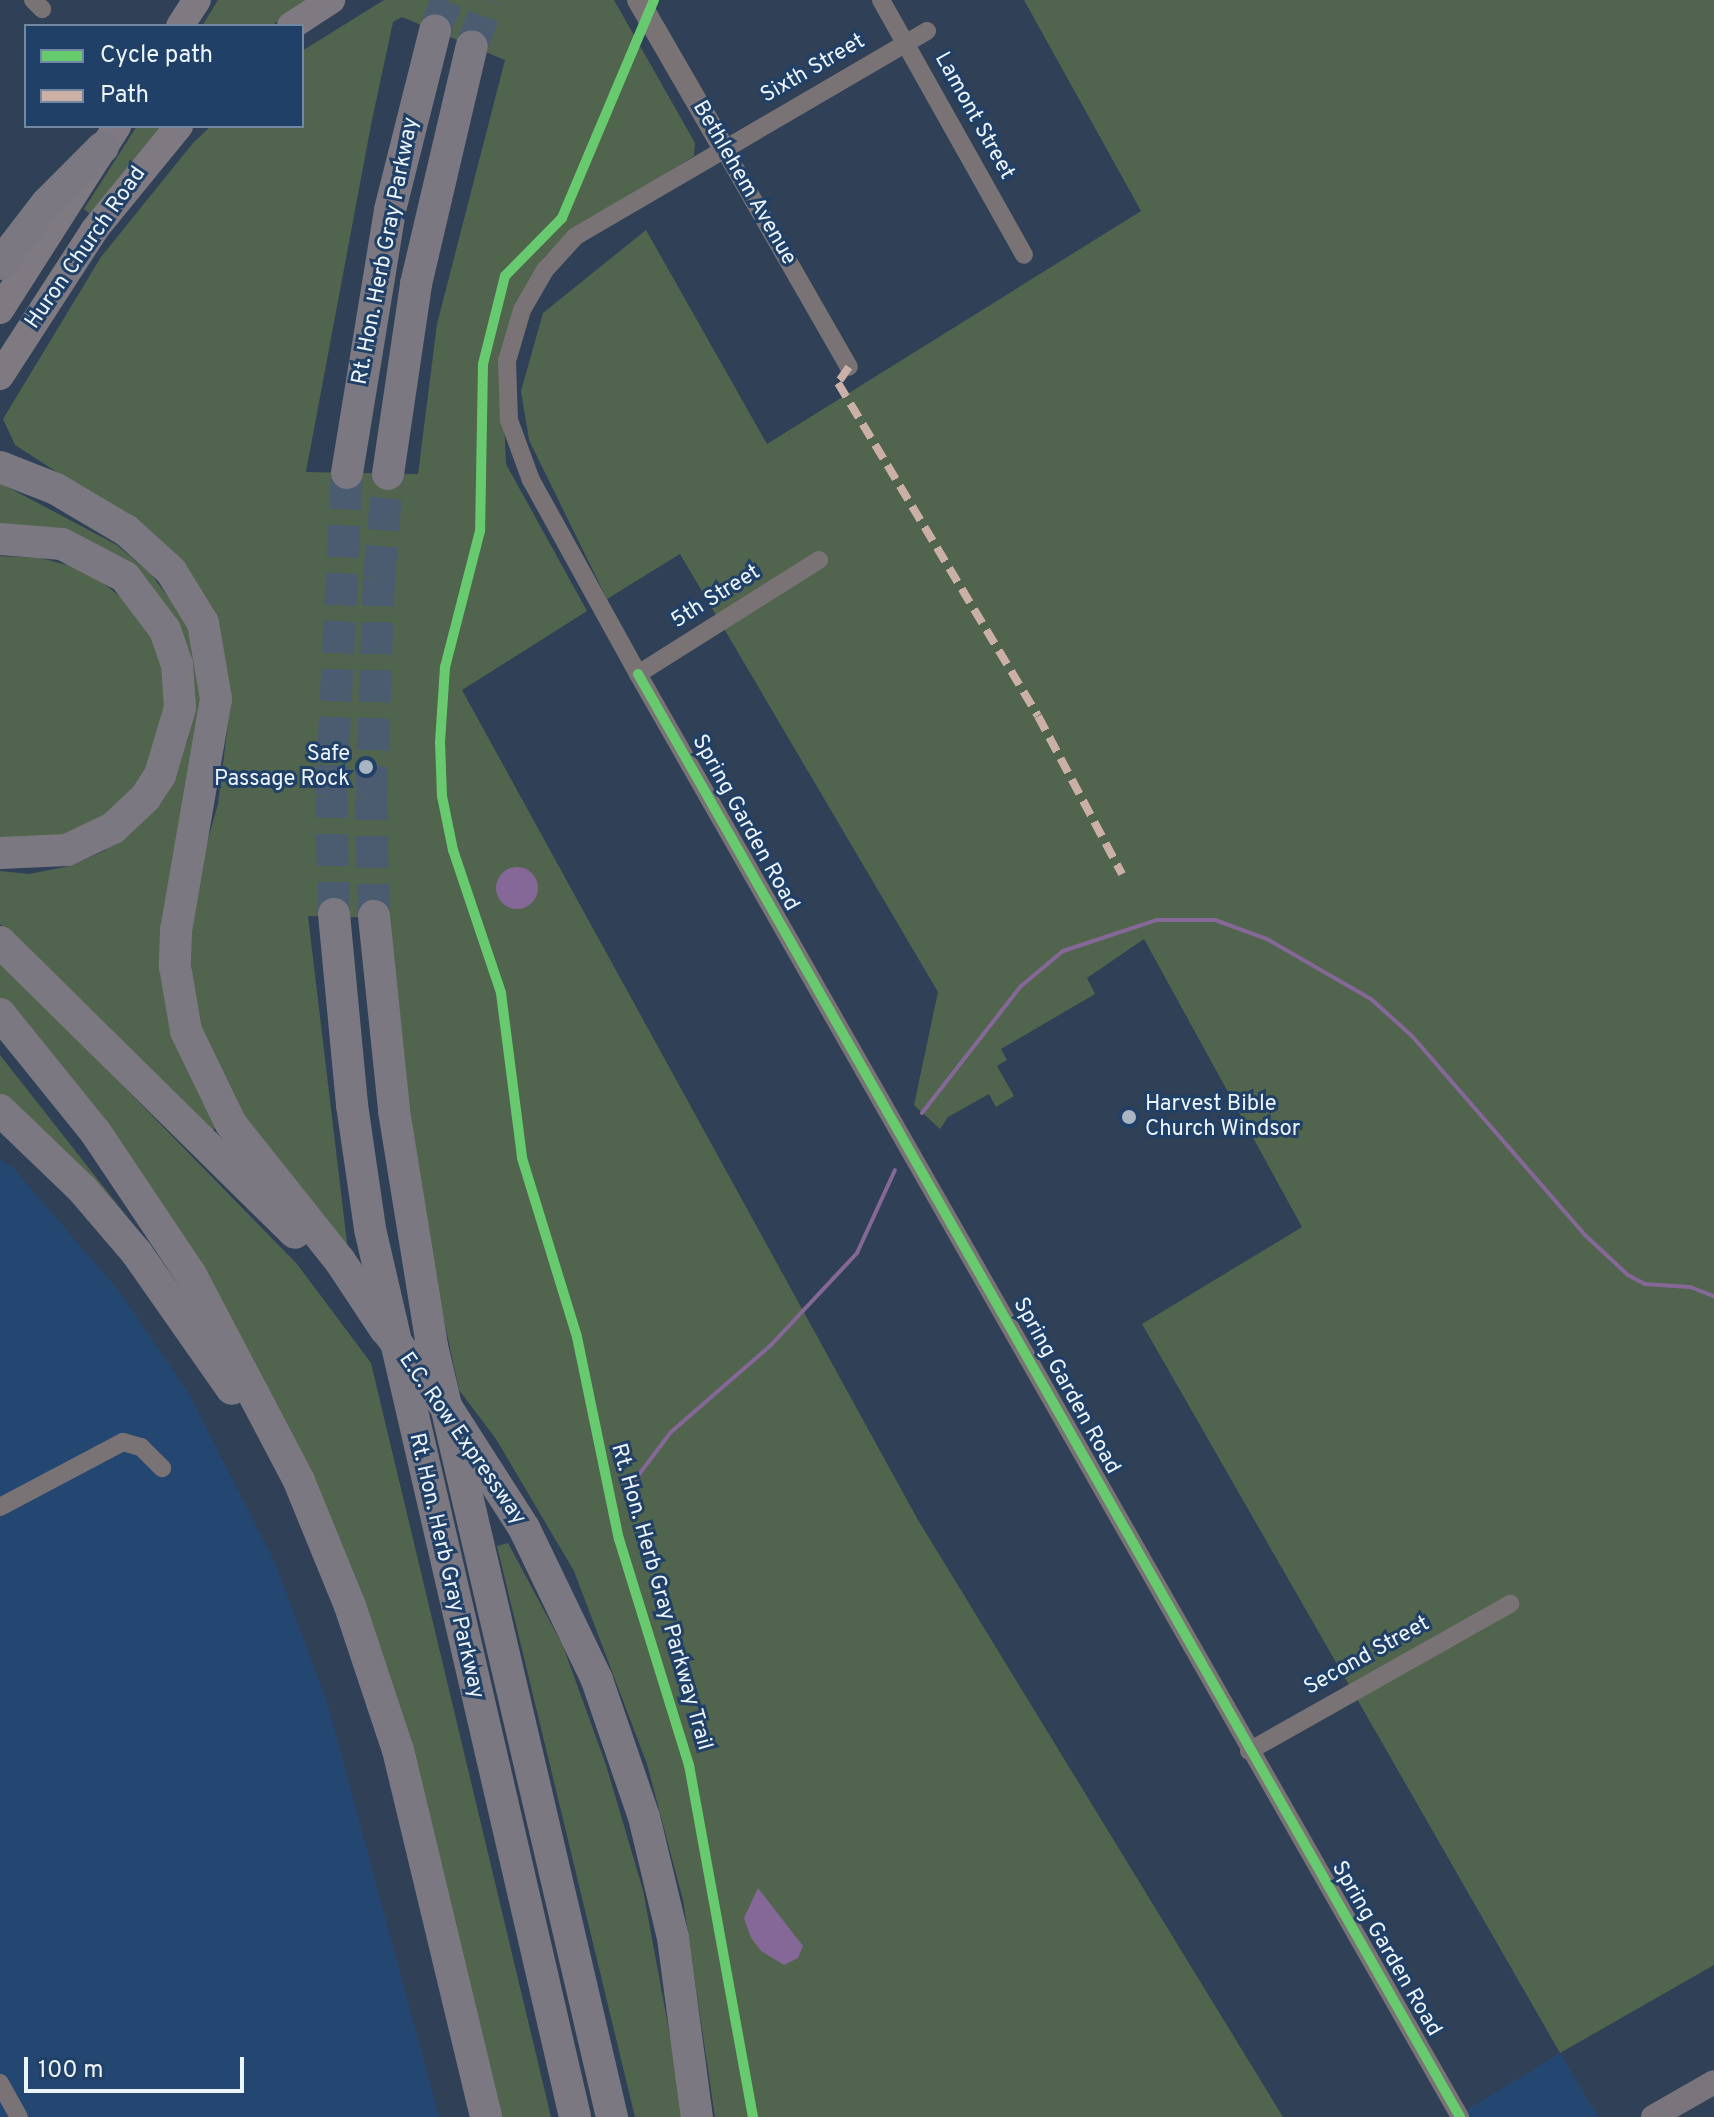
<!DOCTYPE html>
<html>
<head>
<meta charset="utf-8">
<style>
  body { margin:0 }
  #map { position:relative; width:1714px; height:2117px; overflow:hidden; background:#304157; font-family:Overpass,sans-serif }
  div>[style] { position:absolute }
  .built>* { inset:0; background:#244771 }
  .green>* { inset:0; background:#51644d }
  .water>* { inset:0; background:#856897 }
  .round { border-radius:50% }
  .stream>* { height:4px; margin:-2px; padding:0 2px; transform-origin:2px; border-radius:2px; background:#856897 }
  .motorway-tunnel>* { height:32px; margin-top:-16px; transform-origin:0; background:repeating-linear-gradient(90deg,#4c5c70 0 32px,transparent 0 48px) }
  .minor>* { height:18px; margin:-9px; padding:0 9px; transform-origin:9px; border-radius:9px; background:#797376 }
  .tertiary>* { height:22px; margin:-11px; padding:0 11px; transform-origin:11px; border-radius:11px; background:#797376 }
  .secondary>* { height:24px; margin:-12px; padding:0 12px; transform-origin:12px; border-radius:12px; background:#7a757c }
  .trunk>* { height:28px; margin:-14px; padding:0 14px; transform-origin:14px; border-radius:14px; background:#7f7a82 }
  .motorway>* { height:32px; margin:-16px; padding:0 16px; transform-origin:16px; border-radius:16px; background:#7c7882 }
  .motorway-bridge>* { height:32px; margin:-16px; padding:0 16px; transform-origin:16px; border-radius:16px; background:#7c7882 }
  .quiet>* { height:8px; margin-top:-4px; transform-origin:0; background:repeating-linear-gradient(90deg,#cab0a6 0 16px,transparent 0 24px) }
  .cycleway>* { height:10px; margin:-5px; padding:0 5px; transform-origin:5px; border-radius:5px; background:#67ca6e }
  .dots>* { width:22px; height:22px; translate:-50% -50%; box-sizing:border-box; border:4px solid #204067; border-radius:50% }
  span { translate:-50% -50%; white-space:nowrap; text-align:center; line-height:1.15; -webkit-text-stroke:6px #204067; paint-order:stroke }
  .street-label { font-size:22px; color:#ecf4fe }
  .poi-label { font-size:22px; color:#ecf4fe }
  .right { translate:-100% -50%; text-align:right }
  .left { translate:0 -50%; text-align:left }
  .legend { position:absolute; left:24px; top:24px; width:280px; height:104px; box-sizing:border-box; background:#204067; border:2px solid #7288a3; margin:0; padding:10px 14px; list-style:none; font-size:24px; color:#ecf4fe }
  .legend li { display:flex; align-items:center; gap:16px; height:40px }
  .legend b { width:40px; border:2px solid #7288a3 }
  .scale { position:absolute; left:24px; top:2057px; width:220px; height:36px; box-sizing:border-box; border:4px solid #ecf4fe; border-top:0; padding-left:10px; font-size:24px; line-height:28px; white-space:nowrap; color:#ecf4fe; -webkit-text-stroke:6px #204067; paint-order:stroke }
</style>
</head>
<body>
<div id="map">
  <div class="built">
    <i style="clip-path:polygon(0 1159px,13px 1168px,119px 1291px,189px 1394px,275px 1563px,327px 1702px,439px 2117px,0 2117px)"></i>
    <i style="clip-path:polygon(1560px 2053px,1598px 2117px,1455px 2117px)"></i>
  </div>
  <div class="green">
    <i style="clip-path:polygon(218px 0,309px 0,271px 26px,202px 26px)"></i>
    <i style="clip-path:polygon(evenodd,384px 0,614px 0,695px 143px,694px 156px,577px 228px,544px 257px,520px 297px,501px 353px,506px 464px,587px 611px,462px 690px,918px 1520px,1283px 2117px,715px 2117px,683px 1900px,647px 1764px,574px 1571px,496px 1439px,459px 1390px,420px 1208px,399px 1046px,390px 918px,308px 916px,348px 1251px,251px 1134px,198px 1027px,189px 945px,198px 874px,218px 804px,231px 700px,120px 513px,15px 445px,3px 419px,101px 257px,193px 143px,211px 126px,302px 126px,302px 51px,384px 0,402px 17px,505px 60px,437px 324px,418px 474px,306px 472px,371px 125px,393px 22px,402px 17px)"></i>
    <i style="clip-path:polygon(1024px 0,1714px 0,1714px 1965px,1560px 2053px,1142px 1324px,1302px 1227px,1144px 939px,1087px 978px,1095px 994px,1001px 1049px,1007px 1060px,997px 1066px,1014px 1096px,996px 1107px,989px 1094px,948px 1117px,940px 1129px,914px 1105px,938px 992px,680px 554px,607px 599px,529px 440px,521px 391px,543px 313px,646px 230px,767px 444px,1141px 211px)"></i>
    <i style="clip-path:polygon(137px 126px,165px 126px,90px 214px,84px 209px)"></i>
    <i style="clip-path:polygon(0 483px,117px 545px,151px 574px,183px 617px,199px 652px,207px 702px,166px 927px,220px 1123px,212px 1131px,0 924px,0 871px,29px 874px,70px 866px,106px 850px,161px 800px,188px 739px,193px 697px,139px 578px,0 532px)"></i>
    <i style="clip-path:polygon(0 556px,40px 558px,87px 570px,133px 607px,158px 647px,168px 700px,165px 742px,111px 820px,58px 844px,0 844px)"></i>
    <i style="clip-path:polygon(0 960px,297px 1264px,371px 1363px,551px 2117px,499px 2117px,311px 1476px,57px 1066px,0 998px)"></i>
    <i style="clip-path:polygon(0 1055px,132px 1223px,125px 1231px,0 1101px)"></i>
    <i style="clip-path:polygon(508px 1543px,563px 1646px,606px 1765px,643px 1890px,685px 2117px,635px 2117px,497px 1546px)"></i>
  </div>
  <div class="water">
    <i class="round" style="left:496px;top:867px;width:42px;height:42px"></i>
    <i style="clip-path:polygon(758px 1888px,803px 1946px,798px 1958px,784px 1965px,761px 1951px,751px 1938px,744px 1918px)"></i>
  </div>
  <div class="stream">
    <i style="left:922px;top:1113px;width:160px;rotate:-52.1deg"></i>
    <i style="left:1020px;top:987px;width:56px;rotate:-39.9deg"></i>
    <i style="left:1063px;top:951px;width:99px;rotate:-18.3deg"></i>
    <i style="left:1157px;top:920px;width:58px"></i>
    <i style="left:1215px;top:920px;width:55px;rotate:20.1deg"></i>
    <i style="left:1267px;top:939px;width:120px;rotate:30deg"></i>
    <i style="left:1371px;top:999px;width:55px;rotate:42.1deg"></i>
    <i style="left:1412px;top:1036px;width:265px;rotate:49deg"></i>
    <i style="left:1586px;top:1236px;width:57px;rotate:42.9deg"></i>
    <i style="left:1628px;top:1275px;width:19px;rotate:28deg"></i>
    <i style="left:1645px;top:1284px;width:45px;rotate:3.8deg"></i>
    <i style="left:1690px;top:1287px;width:26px;rotate:21deg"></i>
    <i style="left:631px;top:1485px;width:66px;rotate:-53deg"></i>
    <i style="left:671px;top:1432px;width:133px;rotate:-41deg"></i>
    <i style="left:771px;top:1345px;width:126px;rotate:-46.9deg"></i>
    <i style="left:857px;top:1253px;width:91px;rotate:-65.4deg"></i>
  </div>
  <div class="motorway-tunnel">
    <i style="left:435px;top:31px;width:33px;rotate:-69deg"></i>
    <i style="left:472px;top:46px;width:49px;rotate:-69.7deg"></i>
    <i style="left:334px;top:914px;width:117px;rotate:-91.5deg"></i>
    <i style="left:331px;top:797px;width:324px;rotate:-87.2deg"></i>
    <i style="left:374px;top:916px;width:118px;rotate:-91.5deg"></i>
    <i style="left:371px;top:798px;width:220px;rotate:-87.9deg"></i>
    <i style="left:379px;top:578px;width:104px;rotate:-85.1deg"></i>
  </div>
  <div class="minor">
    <i style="left:33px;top:0;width:13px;rotate:45deg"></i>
    <i style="left:881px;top:0;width:292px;rotate:60.7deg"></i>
    <i style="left:927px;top:31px;width:408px;rotate:149.7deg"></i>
    <i style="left:575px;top:237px;width:45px;rotate:132.3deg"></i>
    <i style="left:545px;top:270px;width:46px;rotate:119.9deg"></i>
    <i style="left:522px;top:310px;width:53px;rotate:106.4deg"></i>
    <i style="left:507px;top:361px;width:59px;rotate:88.1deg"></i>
    <i style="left:509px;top:420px;width:64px;rotate:69.9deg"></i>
    <i style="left:531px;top:480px;width:222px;rotate:61.1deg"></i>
    <i style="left:638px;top:674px;width:1661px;rotate:60.33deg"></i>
    <i style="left:724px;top:149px;width:251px;rotate:60.2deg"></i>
    <i style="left:638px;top:674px;width:214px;rotate:-32.2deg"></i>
    <i style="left:0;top:1507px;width:139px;rotate:-27.9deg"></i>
    <i style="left:123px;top:1442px;width:19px;rotate:16deg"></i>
    <i style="left:141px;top:1447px;width:30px;rotate:45deg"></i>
    <i style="left:1249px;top:1751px;width:300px;rotate:-29.4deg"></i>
    <i style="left:0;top:2083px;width:39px;rotate:61deg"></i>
  </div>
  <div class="tertiary">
    <i style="left:638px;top:0;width:172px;rotate:60deg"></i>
  </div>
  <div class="secondary">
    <i style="left:1653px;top:2117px;width:70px;rotate:-29.8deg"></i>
  </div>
  <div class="trunk">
    <i style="left:180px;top:26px;width:31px;rotate:-57deg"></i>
    <i style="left:291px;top:26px;width:48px;rotate:-33deg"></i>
    <i style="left:0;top:310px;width:218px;rotate:-57.5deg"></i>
    <i style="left:0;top:376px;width:175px;rotate:-57.1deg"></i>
    <i style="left:95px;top:229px;width:133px;rotate:-50.8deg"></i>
  </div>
  <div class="motorway">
    <i style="left:0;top:264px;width:77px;rotate:-52.4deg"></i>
    <i style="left:47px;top:203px;width:79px;rotate:-45deg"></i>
    <i style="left:0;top:467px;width:60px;rotate:21.4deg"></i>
    <i style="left:56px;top:489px;width:82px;rotate:30.6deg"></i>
    <i style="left:127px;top:531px;width:59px;rotate:42.3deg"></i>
    <i style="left:171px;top:571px;width:61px;rotate:58.4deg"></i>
    <i style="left:203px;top:623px;width:77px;rotate:80.3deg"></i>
    <i style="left:216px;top:699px;width:235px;rotate:99.8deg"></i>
    <i style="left:176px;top:931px;width:35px;rotate:92deg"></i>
    <i style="left:175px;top:966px;width:66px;rotate:80.4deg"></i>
    <i style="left:186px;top:1031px;width:103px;rotate:64.2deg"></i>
    <i style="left:231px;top:1124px;width:175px;rotate:51.5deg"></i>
    <i style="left:340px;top:1261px;width:82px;rotate:56.5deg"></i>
    <i style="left:347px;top:473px;width:266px;rotate:-80.7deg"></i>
    <i style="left:390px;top:210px;width:185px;rotate:-75.9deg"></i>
    <i style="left:388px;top:474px;width:192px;rotate:-81.6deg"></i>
    <i style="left:416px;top:284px;width:244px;rotate:-76.8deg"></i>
    <i style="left:0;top:539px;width:62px;rotate:4.6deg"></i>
    <i style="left:62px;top:544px;width:71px;rotate:27.6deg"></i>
    <i style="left:125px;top:577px;width:66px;rotate:53deg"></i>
    <i style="left:165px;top:630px;width:36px;rotate:71deg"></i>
    <i style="left:177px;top:664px;width:44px;rotate:86.1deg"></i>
    <i style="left:180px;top:708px;width:70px;rotate:106.6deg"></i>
    <i style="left:160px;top:775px;width:27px;rotate:123deg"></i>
    <i style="left:145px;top:798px;width:44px;rotate:136.8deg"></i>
    <i style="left:113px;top:828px;width:51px;rotate:154.4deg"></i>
    <i style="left:67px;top:850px;width:67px;rotate:177.4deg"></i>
    <i style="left:334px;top:914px;width:192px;rotate:84.6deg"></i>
    <i style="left:352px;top:1105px;width:125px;rotate:81.7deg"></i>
    <i style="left:370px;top:1229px;width:911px;rotate:77deg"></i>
    <i style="left:374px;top:916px;width:196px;rotate:84.1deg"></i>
    <i style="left:394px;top:1111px;width:238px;rotate:80.8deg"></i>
    <i style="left:432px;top:1346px;width:792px;rotate:76.86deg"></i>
    <i style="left:0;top:942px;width:414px;rotate:44.6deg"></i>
    <i style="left:0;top:1014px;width:153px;rotate:51.1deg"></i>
    <i style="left:96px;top:1133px;width:171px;rotate:56.2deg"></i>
    <i style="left:191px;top:1275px;width:233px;rotate:62.3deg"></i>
    <i style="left:299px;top:1481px;width:135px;rotate:67.8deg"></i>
    <i style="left:350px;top:1606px;width:152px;rotate:71.6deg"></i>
    <i style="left:398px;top:1750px;width:377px;rotate:76.5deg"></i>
    <i style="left:0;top:1110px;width:115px;rotate:43.9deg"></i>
    <i style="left:83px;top:1190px;width:82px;rotate:49.5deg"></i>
    <i style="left:136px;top:1252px;width:167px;rotate:55deg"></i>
    <i style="left:524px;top:1528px;width:169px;rotate:64.3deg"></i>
    <i style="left:597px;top:1680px;width:145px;rotate:71.1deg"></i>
    <i style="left:644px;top:1817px;width:124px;rotate:76.5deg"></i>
    <i style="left:673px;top:1938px;width:181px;rotate:82.4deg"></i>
  </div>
  <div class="motorway-bridge">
    <i style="left:387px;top:1331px;width:98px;rotate:52.1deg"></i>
    <i style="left:447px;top:1408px;width:143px;rotate:57.3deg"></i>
  </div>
  <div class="quiet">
    <i style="left:849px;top:367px;width:19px;rotate:125deg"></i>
    <i style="left:838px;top:383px;width:388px;rotate:59deg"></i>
    <i style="left:1038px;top:716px;width:179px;rotate:62deg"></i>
  </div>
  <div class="cycleway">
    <i style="left:654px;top:0;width:237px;rotate:112.9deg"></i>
    <i style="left:562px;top:218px;width:81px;rotate:134.5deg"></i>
    <i style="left:505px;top:276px;width:91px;rotate:104deg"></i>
    <i style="left:483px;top:364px;width:167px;rotate:91deg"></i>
    <i style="left:480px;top:531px;width:140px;rotate:104.4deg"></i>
    <i style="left:445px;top:667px;width:75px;rotate:93.8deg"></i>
    <i style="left:440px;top:742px;width:54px;rotate:87.9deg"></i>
    <i style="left:442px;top:796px;width:55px;rotate:78.5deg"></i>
    <i style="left:453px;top:850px;width:151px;rotate:71.4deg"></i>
    <i style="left:501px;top:993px;width:166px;rotate:82.7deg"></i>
    <i style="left:522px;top:1158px;width:187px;rotate:72.9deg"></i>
    <i style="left:577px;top:1337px;width:206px;rotate:78.3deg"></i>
    <i style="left:619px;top:1539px;width:237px;rotate:72.8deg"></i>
    <i style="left:689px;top:1765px;width:358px;rotate:79.7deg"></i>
    <i style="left:638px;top:674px;width:1661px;rotate:60.33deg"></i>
  </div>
  <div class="dots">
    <i style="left:366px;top:767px;background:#aab5c4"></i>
    <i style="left:1129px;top:1117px;background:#aab5c4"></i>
  </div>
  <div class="street-label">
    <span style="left:813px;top:69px;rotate:-30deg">Sixth Street</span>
    <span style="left:974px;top:116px;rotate:61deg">Lamont Street</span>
    <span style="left:744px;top:183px;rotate:60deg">Bethlehem Avenue</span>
    <span style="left:86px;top:248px;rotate:-55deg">Huron Church Road</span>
    <span style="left:386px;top:251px;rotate:-79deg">Rt. Hon. Herb Gray Parkway</span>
    <span style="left:716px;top:597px;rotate:-32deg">5th Street</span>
    <span style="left:745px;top:823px;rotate:61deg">Spring Garden Road</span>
    <span style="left:1066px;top:1386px;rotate:61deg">Spring Garden Road</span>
    <span style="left:462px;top:1439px;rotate:55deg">E.C. Row Expressway</span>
    <span style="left:446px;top:1566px;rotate:77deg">Rt. Hon. Herb Gray Parkway</span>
    <span style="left:661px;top:1597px;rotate:74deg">Rt. Hon. Herb Gray Parkway Trail</span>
    <span style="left:1367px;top:1656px;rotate:-29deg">Second Street</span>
    <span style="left:1386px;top:1949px;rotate:60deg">Spring Garden Road</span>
  </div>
  <div class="poi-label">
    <span class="right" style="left:350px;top:767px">Safe<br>Passage Rock</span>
    <span class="left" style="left:1145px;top:1117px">Harvest Bible<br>Church Windsor</span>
  </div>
  <ul class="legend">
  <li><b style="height:10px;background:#67ca6e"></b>Cycle path</li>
  <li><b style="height:10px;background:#cab0a6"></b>Path</li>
  </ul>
  <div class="scale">100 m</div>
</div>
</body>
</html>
